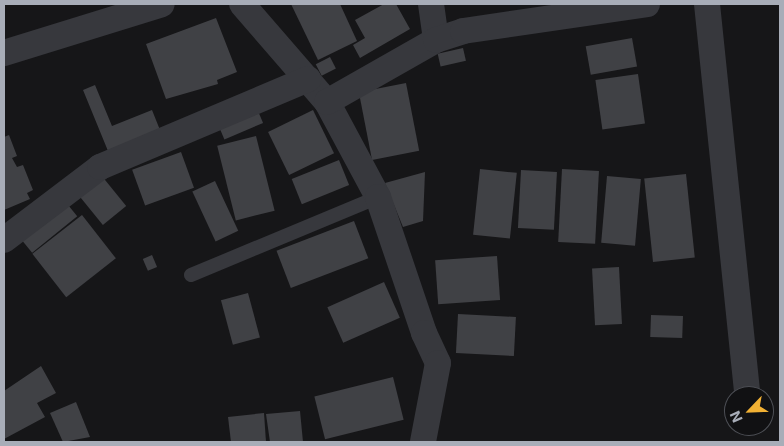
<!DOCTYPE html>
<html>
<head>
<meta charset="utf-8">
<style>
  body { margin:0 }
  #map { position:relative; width:784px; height:446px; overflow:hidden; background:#161618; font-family:Inter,sans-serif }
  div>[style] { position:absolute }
  .building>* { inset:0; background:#404145; transform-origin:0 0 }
  .lane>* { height:14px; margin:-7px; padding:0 7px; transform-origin:7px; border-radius:7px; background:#37383d }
  .street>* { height:26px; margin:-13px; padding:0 13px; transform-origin:13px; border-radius:13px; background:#37383d }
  span { translate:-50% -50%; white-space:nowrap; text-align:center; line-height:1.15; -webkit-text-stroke:4px #111113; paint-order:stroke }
  .frame { position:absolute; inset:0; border:5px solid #a8adb8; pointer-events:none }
  .north { position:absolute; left:724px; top:386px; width:50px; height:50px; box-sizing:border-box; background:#111113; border:1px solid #4d4f55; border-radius:50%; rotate:246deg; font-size:14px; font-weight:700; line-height:20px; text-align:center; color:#a8adb8 }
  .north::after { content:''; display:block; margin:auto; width:18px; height:22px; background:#f2b134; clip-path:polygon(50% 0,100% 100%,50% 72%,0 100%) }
</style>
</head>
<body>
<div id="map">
  <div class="building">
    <i style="clip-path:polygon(291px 4px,340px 4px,357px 41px,318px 60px)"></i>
    <i style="clip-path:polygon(384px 4px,396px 4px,410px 29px,360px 58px,353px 45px,365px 38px,355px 20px)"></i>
    <i style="clip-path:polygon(216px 18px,237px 72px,217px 80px,218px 84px,166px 99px,146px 44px)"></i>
    <i style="left:632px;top:38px;width:29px;height:47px;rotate:80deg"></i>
    <i style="left:463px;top:48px;width:13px;height:26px;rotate:77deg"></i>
    <i style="left:330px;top:57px;width:13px;height:16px;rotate:63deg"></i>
    <i style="left:638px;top:74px;width:50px;height:43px;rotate:82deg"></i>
    <i style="left:406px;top:83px;width:69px;height:48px;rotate:79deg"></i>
    <i style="clip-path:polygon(95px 85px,112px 126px,152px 110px,160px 130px,108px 151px,83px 90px)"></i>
    <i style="left:313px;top:110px;width:48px;height:50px;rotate:64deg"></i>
    <i style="left:258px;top:111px;width:13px;height:42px;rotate:67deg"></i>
    <i style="clip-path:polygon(9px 135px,17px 156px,12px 158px,17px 167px,23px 165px,33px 190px,27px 193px,30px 199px,4px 210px,4px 137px)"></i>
    <i style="left:256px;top:136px;width:77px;height:40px;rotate:76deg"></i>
    <i style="left:181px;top:152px;width:38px;height:52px;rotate:70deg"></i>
    <i style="left:339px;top:160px;width:27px;height:51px;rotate:68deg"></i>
    <i style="left:480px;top:169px;width:37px;height:66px;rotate:6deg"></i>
    <i style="left:562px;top:169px;width:37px;height:73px;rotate:3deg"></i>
    <i style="left:521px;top:170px;width:36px;height:58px;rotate:3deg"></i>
    <i style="clip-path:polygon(425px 172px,423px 221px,403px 227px,385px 183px)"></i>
    <i style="left:686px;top:174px;width:84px;height:42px;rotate:84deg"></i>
    <i style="left:101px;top:175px;width:40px;height:30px;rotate:51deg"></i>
    <i style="left:607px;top:176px;width:34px;height:67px;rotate:5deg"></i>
    <i style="left:215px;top:181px;width:55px;height:25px;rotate:65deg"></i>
    <i style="left:64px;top:200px;width:21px;height:58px;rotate:51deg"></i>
    <i style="left:82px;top:215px;width:55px;height:63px;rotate:52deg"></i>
    <i style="left:354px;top:221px;width:40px;height:83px;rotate:69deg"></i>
    <i style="left:152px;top:255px;width:13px;height:10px;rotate:67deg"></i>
    <i style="left:497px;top:256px;width:44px;height:62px;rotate:86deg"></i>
    <i style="left:619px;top:267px;width:57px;height:27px;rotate:87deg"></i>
    <i style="left:384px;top:282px;width:39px;height:62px;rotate:66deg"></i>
    <i style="left:248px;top:293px;width:46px;height:28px;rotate:75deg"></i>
    <i style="left:458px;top:314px;width:58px;height:39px;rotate:3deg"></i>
    <i style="left:651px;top:315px;width:32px;height:22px;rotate:2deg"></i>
    <i style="clip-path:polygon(41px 366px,56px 393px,37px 403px,45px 417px,4px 439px,4px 391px)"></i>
    <i style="left:393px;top:377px;width:44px;height:81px;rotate:76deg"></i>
    <i style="clip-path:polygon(76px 402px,90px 437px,63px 442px,50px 413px)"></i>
    <i style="clip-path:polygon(300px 411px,303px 442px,270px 442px,266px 414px)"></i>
    <i style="clip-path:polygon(264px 413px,266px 442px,231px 442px,228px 417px)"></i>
  </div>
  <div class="lane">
    <i style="left:191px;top:275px;width:203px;rotate:-22.6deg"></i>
  </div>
  <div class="street">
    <i style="left:242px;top:4px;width:130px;rotate:49.1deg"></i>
    <i style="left:327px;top:102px;width:108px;rotate:61.8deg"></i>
    <i style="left:378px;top:197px;width:144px;rotate:71.3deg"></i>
    <i style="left:424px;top:333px;width:33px;rotate:65deg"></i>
    <i style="left:438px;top:363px;width:80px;rotate:100.8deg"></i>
    <i style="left:431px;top:4px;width:36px;rotate:82deg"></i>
    <i style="left:707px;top:4px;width:391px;rotate:84.1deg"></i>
    <i style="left:4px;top:53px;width:165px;rotate:-17.2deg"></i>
    <i style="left:327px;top:102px;width:125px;rotate:-29.6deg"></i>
    <i style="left:436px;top:40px;width:28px;rotate:-18deg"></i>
    <i style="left:463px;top:31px;width:186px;rotate:-8.3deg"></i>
    <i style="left:4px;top:240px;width:121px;rotate:-37.2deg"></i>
    <i style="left:100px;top:167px;width:226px;rotate:-22.9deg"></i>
  </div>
  <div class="frame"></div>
  <div class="north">N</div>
</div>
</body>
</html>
